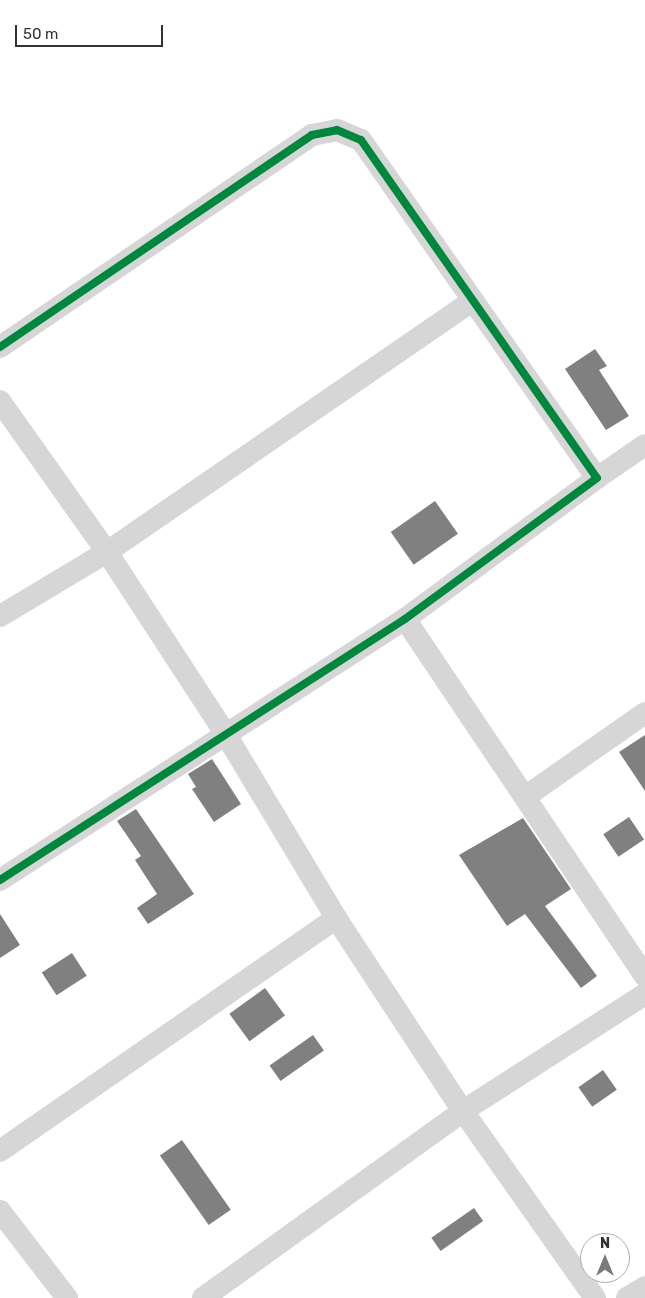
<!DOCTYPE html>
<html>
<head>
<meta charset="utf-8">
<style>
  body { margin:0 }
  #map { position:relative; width:645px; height:1298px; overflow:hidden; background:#fff; font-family:Rubik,sans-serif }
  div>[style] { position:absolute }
  .building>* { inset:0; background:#808080; transform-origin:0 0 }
  .minor>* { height:22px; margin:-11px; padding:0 11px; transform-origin:11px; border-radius:11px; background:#d6d6d6 }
  .cycleway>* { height:8px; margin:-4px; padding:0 4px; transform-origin:4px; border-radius:4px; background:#00873e }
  span { translate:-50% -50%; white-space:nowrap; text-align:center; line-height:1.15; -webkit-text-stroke:5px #fff; paint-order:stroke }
  .north { position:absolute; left:580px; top:1233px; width:50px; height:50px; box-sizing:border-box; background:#fff; border:1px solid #adadad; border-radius:50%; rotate:0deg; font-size:14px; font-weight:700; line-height:20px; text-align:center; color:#323232 }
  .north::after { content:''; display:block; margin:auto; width:18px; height:22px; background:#7a7a7a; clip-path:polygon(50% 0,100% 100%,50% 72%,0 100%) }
  .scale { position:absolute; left:15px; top:25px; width:148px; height:22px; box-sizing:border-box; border:2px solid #323232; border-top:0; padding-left:6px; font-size:15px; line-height:18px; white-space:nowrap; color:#323232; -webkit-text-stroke:4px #fff; paint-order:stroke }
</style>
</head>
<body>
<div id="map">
  <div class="building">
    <i style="clip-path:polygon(595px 349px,607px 366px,599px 370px,629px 416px,606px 430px,565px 369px)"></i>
    <i style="left:435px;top:501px;width:40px;height:54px;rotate:55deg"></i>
    <i style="clip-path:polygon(645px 735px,645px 791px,619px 752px)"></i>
    <i style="clip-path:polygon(212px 759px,241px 804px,214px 822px,192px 789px,196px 787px,188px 774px)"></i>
    <i style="clip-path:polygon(136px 809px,194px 894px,148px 924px,137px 908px,157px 894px,135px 860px,141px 856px,117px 821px)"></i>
    <i style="left:629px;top:817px;width:27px;height:31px;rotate:56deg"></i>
    <i style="clip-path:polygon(523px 818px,571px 889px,545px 906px,597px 976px,581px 988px,525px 914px,507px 926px,459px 855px)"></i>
    <i style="clip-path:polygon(0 914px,20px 945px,0 958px)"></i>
    <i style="left:72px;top:953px;width:27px;height:36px;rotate:57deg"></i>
    <i style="left:265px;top:988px;width:34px;height:44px;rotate:54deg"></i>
    <i style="left:313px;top:1035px;width:19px;height:53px;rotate:55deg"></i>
    <i style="left:603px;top:1070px;width:24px;height:30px;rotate:55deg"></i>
    <i style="left:182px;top:1140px;width:85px;height:27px;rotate:55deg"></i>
    <i style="left:474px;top:1208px;width:16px;height:52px;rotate:55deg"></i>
  </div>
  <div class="minor">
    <i style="left:0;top:347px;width:377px;rotate:-34.2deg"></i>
    <i style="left:312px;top:135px;width:25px;rotate:-11deg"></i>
    <i style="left:337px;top:130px;width:26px;rotate:23deg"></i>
    <i style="left:361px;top:140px;width:412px;rotate:55.1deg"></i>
    <i style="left:597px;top:478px;width:238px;rotate:143.7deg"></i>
    <i style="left:405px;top:619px;width:482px;rotate:147.2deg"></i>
    <i style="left:0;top:401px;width:185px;rotate:54.7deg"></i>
    <i style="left:107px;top:552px;width:216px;rotate:56.9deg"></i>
    <i style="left:225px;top:733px;width:216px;rotate:59deg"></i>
    <i style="left:336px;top:918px;width:231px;rotate:56.7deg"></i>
    <i style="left:463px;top:1111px;width:229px;rotate:54.8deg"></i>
    <i style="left:597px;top:478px;width:58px;rotate:-34.5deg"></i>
    <i style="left:0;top:616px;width:125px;rotate:-30.9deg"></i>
    <i style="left:107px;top:552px;width:444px;rotate:-34.5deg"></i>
    <i style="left:405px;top:619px;width:430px;rotate:56.1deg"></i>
    <i style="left:525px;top:797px;width:146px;rotate:-35deg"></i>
    <i style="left:0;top:1151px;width:409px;rotate:-34.7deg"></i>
    <i style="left:0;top:1211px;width:110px;rotate:52.4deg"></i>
    <i style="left:203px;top:1298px;width:320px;rotate:-35.7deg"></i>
    <i style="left:463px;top:1111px;width:216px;rotate:-32.7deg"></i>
    <i style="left:627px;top:1298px;width:21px;rotate:-31deg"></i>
  </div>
  <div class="cycleway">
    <i style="left:0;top:347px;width:377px;rotate:-34.2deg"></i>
    <i style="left:312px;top:135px;width:25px;rotate:-11deg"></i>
    <i style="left:337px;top:130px;width:26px;rotate:23deg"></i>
    <i style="left:361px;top:140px;width:412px;rotate:55.1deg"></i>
    <i style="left:597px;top:478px;width:238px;rotate:143.7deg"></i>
    <i style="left:405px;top:619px;width:482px;rotate:147.2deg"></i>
  </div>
  <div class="north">N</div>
  <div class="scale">50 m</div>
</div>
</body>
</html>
